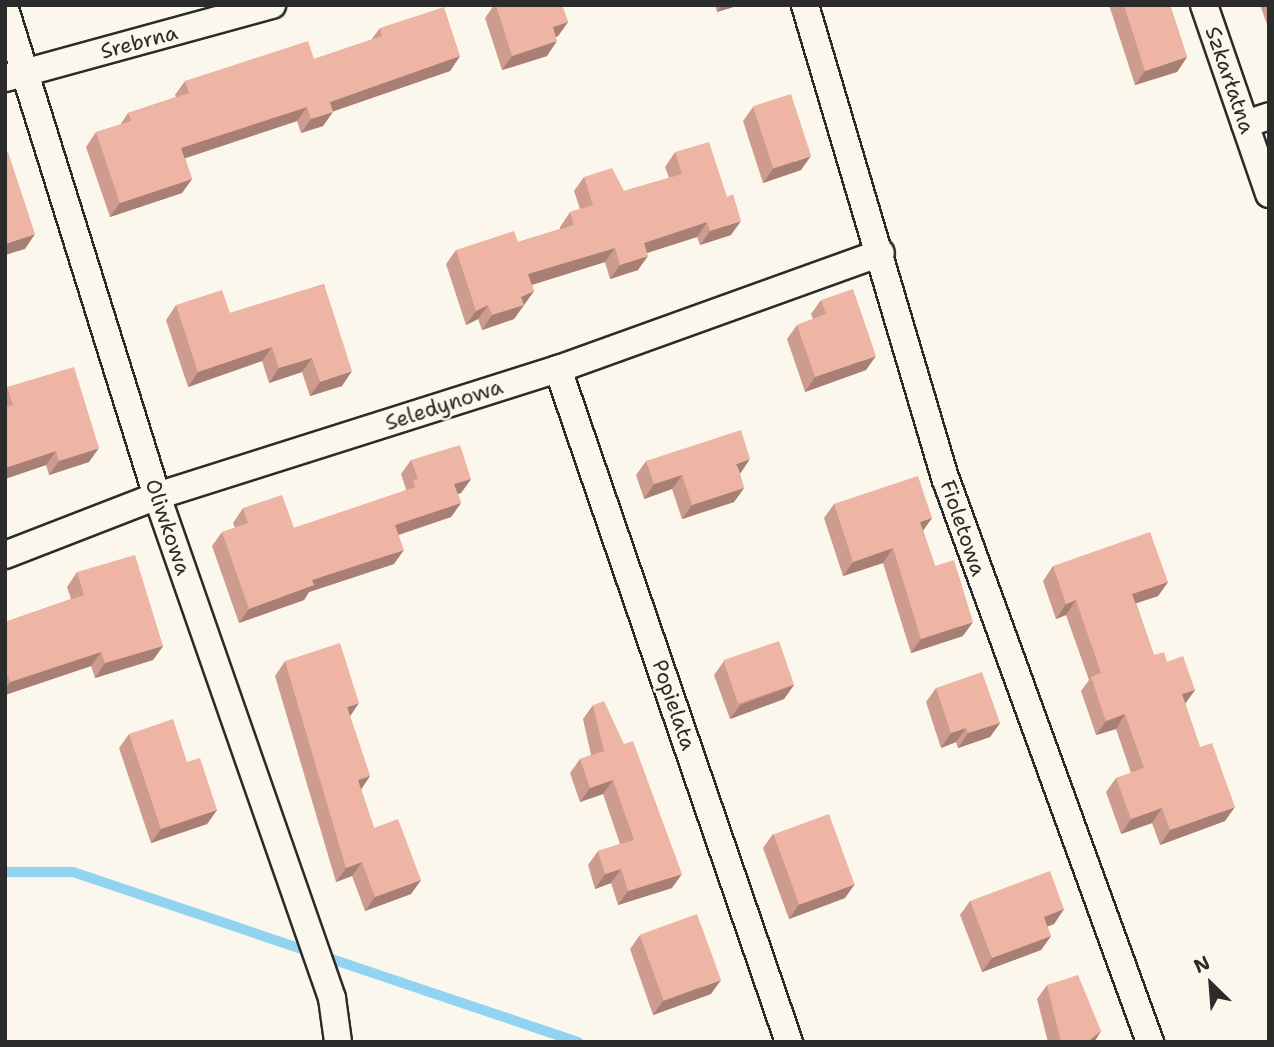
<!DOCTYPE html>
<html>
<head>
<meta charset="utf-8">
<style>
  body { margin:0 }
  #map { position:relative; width:1274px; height:1047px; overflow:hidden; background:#fbf7ec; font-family:"Shantell Sans",sans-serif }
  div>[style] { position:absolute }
  .stream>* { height:10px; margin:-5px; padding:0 5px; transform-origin:5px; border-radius:5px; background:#90d4f2 }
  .roads { filter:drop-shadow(2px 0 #2b2b2b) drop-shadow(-2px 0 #2b2b2b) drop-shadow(0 2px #2b2b2b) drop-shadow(0 -2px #2b2b2b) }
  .minor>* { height:26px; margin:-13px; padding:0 13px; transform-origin:13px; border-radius:13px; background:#fbf7ec }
  .wall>* { inset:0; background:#cd9c8e }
  .shaded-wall>* { inset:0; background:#a77f74 }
  .building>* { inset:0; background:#eeb5a5; transform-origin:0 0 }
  span { translate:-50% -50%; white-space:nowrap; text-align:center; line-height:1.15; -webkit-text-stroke:5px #fbf7ec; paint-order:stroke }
  .street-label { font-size:21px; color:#2b2b2b }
  .frame { position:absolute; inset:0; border:7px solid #2b2b2b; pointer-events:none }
  .north { position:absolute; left:1176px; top:949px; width:70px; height:70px; -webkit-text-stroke:5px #fbf7ec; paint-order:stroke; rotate:335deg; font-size:19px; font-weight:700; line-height:28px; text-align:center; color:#2b2b2b }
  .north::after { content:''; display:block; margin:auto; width:24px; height:32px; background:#2b2b2b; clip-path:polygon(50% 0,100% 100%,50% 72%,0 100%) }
</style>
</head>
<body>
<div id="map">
  <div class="stream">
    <i style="left:5px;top:872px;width:68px"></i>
    <i style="left:73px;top:872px;width:533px;rotate:18.6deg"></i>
  </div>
  <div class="roads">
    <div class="minor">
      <i style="left:805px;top:5px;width:495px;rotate:73.5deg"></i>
      <i style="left:946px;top:480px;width:598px;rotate:70.05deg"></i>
      <i style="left:1204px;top:5px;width:200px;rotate:71deg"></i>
      <i style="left:5px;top:9px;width:510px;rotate:72.67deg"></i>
      <i style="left:157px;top:496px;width:532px;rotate:70.78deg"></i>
      <i style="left:332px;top:998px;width:44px;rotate:82.2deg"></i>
      <i style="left:5px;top:78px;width:277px;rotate:-15.3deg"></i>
      <i style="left:1245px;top:124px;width:25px;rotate:-18deg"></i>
      <i style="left:558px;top:369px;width:712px;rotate:71.06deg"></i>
      <i style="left:5px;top:555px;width:163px;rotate:-21.2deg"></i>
      <i style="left:157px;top:496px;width:421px;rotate:-17.6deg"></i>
      <i style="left:558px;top:369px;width:343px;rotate:-19.8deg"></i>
    </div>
  </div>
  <div class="wall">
    <i style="clip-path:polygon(494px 5px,562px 5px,568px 22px,558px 36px,556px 37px,547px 56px,502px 70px,485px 18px)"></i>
    <i style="clip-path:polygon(715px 5px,740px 5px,717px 12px)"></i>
    <i style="clip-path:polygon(1109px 5px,1170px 5px,1187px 57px,1177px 72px,1135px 85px)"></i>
    <i style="clip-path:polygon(1260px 5px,1269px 5px,1269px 30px)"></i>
    <i style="clip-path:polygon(380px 28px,460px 56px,450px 71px,333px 111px,323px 126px,301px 133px,297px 121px,185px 158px,192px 179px,182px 193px,110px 217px,86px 147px,96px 132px,120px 125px,128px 113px,176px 97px,175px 95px,185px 81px,314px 59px,371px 40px)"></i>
    <i style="clip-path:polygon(753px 107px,801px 170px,763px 183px,743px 121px)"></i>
    <i style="clip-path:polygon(675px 152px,731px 235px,700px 245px,697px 237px,647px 253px,638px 270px,610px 279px,605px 262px,532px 285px,534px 291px,514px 319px,482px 330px,478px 319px,466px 325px,446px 264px,456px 250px,518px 242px,560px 229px,560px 227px,570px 212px,580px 209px,574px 191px,584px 177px,624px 191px,669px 178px,665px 167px)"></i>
    <i style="clip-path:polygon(324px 284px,342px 386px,310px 396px,302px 372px,269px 383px,262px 361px,188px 387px,166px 320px,176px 305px,230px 313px)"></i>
    <i style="clip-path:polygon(821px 300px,866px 370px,805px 392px,787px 339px,797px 325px,813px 319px,811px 314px)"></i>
    <i style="clip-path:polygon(7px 387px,89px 462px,49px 475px,46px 465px,5px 479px,5px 390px)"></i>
    <i style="clip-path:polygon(411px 460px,471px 479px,461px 493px,458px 494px,461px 503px,451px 517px,399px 535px,394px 564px,309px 592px,304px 600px,239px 623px,212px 546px,222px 532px,235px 528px,233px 523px,243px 508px,294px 528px,405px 491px,406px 489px,401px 474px)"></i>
    <i style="clip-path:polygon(646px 461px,740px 474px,744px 488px,734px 502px,682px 519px,672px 489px,644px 499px,636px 475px)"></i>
    <i style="clip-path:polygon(834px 504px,932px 518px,923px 530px,935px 566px,963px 636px,911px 653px,883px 563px,843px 576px,824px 518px)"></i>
    <i style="clip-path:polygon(1053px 566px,1168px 582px,1158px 596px,1136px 603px,1154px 655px,1167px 662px,1195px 690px,1185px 703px,1225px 821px,1160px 845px,1152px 823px,1121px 834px,1106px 792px,1116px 778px,1131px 773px,1116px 729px,1096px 735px,1081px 691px,1089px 680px,1066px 615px,1056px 619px,1043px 581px)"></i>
    <i style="clip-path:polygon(77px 572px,163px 646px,153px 660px,95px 678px,91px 666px,5px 695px,5px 622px,71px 599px,67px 587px)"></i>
    <i style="clip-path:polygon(285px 661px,350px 716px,370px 776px,361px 789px,374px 828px,421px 880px,411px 894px,365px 911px,352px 876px,336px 882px,275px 676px)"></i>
    <i style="clip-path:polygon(724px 661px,794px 685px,784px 699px,730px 719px,714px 675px)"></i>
    <i style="clip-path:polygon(936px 688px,1000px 723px,990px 737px,958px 748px,956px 742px,941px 748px,926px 702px)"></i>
    <i style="clip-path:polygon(593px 705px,672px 888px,618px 905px,611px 883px,595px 889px,588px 865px,598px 851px,620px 844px,603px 794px,580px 802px,570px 773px,580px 759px,591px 755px,583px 719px)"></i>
    <i style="clip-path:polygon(129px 734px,187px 762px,217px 810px,207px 824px,151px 843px,119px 748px)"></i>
    <i style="clip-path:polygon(773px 834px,845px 898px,789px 919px,763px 848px)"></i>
    <i style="clip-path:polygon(970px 901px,1064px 909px,1054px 924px,1047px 926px,1051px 936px,1041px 950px,982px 972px,960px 915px)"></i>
    <i style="clip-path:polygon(640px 935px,711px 994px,653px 1015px,630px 949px)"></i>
    <i style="clip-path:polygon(1047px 985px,1101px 1031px,1094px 1042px,1048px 1042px,1037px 999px)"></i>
  </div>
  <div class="shaded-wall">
    <i style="clip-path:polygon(722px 5px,740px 5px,717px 12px)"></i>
    <i style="clip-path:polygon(568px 22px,558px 36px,543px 42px,553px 27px)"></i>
    <i style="clip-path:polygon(557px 41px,547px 56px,502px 70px,512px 56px)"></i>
    <i style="clip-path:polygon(460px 56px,450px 71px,320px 116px,330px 102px)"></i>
    <i style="clip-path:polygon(1187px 57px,1177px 72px,1135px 85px,1145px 71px)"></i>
    <i style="clip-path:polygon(307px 107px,297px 121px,171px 163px,181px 148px)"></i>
    <i style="clip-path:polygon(333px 112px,323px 126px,301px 133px,311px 119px)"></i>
    <i style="clip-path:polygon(811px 156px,801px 170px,763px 183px,773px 169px)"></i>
    <i style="clip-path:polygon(192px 179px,182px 193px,110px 217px,120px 203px)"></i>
    <i style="clip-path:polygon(741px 221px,731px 235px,700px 245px,710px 231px)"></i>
    <i style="clip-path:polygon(707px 222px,697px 237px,634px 257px,644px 243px)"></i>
    <i style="clip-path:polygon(35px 234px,25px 249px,5px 255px,5px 244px)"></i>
    <i style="clip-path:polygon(615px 248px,605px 262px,518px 289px,528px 274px)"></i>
    <i style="clip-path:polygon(648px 256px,638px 270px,610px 279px,620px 265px)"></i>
    <i style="clip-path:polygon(534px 291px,514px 319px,482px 330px,492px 315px,521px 297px)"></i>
    <i style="clip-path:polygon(488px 305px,478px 319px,466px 325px,476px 311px)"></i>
    <i style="clip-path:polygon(272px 347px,262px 361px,188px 387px,198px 372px)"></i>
    <i style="clip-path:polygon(876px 356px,866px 370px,805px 392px,815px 377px)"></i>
    <i style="clip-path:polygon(312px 358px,302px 372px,269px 383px,279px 368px)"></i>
    <i style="clip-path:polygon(352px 371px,342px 386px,310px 396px,320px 382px)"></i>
    <i style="clip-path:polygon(99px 448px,89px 462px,49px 475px,59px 461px)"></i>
    <i style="clip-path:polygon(56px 451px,46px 465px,5px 479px,5px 468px)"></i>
    <i style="clip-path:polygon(750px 459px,740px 474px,736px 464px)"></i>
    <i style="clip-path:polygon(682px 475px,672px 489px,644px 499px,654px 484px)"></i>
    <i style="clip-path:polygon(471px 479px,461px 493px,444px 498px,454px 484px)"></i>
    <i style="clip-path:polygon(744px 488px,734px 502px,682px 519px,692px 505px)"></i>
    <i style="clip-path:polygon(461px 503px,451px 517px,385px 539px,395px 525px)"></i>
    <i style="clip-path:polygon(932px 518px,922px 532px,920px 522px)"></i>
    <i style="clip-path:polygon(893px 548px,883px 563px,843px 576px,853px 562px)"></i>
    <i style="clip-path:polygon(404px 550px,394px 564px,309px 592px,304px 600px,239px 623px,249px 609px,312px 580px)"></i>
    <i style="clip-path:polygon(1168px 582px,1158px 596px,1122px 608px,1132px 594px)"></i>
    <i style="clip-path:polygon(1076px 600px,1066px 615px,1056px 619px,1066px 604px)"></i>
    <i style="clip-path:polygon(973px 622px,963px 636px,911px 653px,921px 639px)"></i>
    <i style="clip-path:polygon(163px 646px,153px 660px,95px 678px,105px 663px)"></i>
    <i style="clip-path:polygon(101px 652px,91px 666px,5px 695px,5px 690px,10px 682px)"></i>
    <i style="clip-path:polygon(794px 685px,784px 699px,730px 719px,740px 705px)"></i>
    <i style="clip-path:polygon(1195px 690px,1185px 704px,1182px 694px)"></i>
    <i style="clip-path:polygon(359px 703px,349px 718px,347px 707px)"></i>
    <i style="clip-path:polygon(1125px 714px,1116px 729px,1096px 735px,1106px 721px)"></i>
    <i style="clip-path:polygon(1000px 723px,990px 737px,958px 748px,968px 733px)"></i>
    <i style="clip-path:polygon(966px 728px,956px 742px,941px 748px,951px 733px)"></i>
    <i style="clip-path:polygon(370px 776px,360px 791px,358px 780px)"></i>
    <i style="clip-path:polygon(613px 780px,603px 794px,580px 802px,590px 788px)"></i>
    <i style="clip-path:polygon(1235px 807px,1225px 821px,1160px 845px,1170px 830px)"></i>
    <i style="clip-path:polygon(1162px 808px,1152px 823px,1121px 834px,1131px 819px)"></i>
    <i style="clip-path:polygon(217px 810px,207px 824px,151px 843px,161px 829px)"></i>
    <i style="clip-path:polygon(362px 862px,352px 876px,336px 882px,346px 868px)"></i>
    <i style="clip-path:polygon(621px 869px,611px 883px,595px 889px,605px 874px)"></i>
    <i style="clip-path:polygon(682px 874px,672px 888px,618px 905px,628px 891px)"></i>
    <i style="clip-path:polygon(421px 880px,411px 894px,365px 911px,375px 897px)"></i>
    <i style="clip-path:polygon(855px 884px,845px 898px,789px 919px,799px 904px)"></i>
    <i style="clip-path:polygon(1064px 909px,1054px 924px,1034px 932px,1044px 917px)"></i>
    <i style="clip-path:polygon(1051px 936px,1041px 950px,982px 972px,992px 958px)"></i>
    <i style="clip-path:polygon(721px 980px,711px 994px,653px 1015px,663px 1001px)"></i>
    <i style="clip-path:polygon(1101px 1031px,1094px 1042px,1081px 1042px)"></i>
  </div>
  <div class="building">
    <i style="clip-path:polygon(496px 5px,562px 5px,568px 22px,553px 27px,557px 41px,512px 56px)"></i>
    <i style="clip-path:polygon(1124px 5px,1170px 5px,1187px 57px,1145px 71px)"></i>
    <i style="clip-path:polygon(444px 7px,460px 56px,330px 102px,333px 112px,311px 119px,307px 107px,181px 148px,192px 179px,120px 203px,96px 132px,131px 121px,128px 113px,189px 93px,185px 81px,308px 41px,314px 59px,382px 36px,380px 28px)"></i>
    <i style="left:791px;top:94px;width:65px;height:40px;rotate:72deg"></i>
    <i style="clip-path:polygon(709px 142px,727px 197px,733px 194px,741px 221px,710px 231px,707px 222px,644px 243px,648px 256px,620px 265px,615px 248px,528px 274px,534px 291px,521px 297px,524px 305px,492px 315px,488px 305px,476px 311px,456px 250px,514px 231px,518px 242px,574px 225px,570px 212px,593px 205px,584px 177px,612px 168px,624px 191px,682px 174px,675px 152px)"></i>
    <i style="clip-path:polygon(8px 152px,35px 234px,5px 244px,5px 153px)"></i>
    <i style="clip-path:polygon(324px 284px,352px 371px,320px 382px,312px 358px,279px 368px,272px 347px,198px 372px,176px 305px,222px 290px,230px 313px)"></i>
    <i style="clip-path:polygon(853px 289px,876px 356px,815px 377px,797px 325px,826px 314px,821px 300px)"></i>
    <i style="clip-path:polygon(74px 367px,99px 448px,59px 461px,56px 451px,5px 468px,5px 407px,13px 405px,7px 387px)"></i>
    <i style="clip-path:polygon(741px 430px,750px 459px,736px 464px,744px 488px,692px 505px,682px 475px,654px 484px,646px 461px)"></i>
    <i style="clip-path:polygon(460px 445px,471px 479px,454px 484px,461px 503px,395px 525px,404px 550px,312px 580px,314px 585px,249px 609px,222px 532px,248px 523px,243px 508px,282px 495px,294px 528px,415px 487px,413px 480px,418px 479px,411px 460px)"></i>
    <i style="clip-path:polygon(918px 476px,932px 518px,920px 522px,935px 566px,954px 560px,973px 622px,921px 639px,893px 548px,853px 562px,834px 504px)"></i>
    <i style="clip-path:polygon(1150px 532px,1168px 582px,1132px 594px,1154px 655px,1164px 652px,1167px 662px,1183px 656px,1195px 690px,1182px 694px,1200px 747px,1212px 743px,1235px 807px,1170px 830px,1162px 808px,1131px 819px,1116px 778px,1144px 768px,1125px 714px,1106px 721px,1091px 677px,1101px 673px,1076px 600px,1066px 604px,1053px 566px)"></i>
    <i style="clip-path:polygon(135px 555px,163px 646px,105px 663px,101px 652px,10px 682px,8px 676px,5px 677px,5px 622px,84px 595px,77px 572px)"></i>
    <i style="left:779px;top:641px;width:46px;height:59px;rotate:71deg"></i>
    <i style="clip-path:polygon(340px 643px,359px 703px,347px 707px,370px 776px,358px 780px,374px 828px,398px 819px,421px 880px,375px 897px,362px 862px,346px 868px,285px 661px)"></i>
    <i style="clip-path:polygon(982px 672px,1000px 723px,968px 733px,966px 728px,951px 733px,936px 688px)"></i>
    <i style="clip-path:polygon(604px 701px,624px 744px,633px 741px,682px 874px,628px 891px,621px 869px,605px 874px,598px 851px,634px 840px,613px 780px,590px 788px,580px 759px,604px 751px,593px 705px)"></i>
    <i style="clip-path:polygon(173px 719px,187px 762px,200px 758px,217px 810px,161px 829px,129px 734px)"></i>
    <i style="left:829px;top:814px;width:75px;height:59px;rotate:70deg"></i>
    <i style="clip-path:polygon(1050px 871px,1064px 909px,1044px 917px,1051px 936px,992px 958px,970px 901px)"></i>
    <i style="left:697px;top:914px;width:70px;height:61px;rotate:70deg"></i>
    <i style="clip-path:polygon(1078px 975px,1101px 1031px,1089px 1041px,1061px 1042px,1047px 985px)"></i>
  </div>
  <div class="street-label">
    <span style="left:139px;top:42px;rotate:-15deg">Srebrna</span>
    <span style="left:1230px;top:80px;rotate:71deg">Szkarłatna</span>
    <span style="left:444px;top:405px;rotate:-18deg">Seledynowa</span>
    <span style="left:168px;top:527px;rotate:71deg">Oliwkowa</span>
    <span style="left:963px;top:528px;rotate:71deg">Fioletowa</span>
    <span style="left:674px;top:705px;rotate:71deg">Popielata</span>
  </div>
  <div class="frame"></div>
  <div class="north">N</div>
</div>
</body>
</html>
